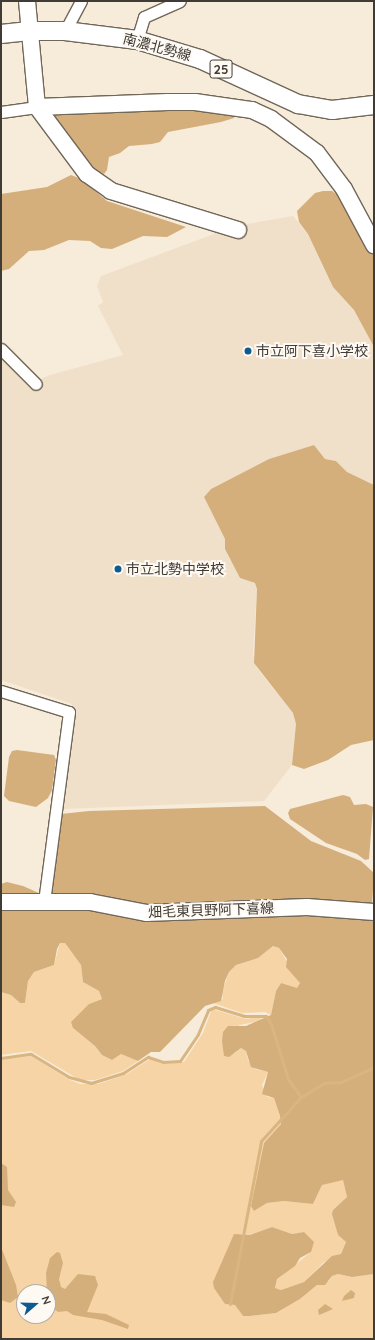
<!DOCTYPE html>
<html>
<head>
<meta charset="utf-8">
<style>
  body { margin:0 }
  #map { position:relative; width:375px; height:1340px; overflow:hidden; background:#f7ebda; font-family:Quicksand,"Noto Sans JP",sans-serif }
  div>[style] { position:absolute }
  .built>* { inset:0; background:#f1e0c9 }
  .green>* { inset:0; background:#f6d4a5 }
  .forest>* { inset:0; background:#d4af7c }
  .stream>* { height:3px; margin:-1.5px; padding:0 1.5px; transform-origin:1.5px; border-radius:1.5px; background:#d9b581 }
  .roads { filter:drop-shadow(1px 0 #716758) drop-shadow(-1px 0 #716758) drop-shadow(0 1px #716758) drop-shadow(0 -1px #716758) }
  .street>* { height:11px; margin:-5.5px; padding:0 5.5px; transform-origin:5.5px; border-radius:5.5px; background:#fff }
  .secondary>* { height:16px; margin:-8px; padding:0 8px; transform-origin:8px; border-radius:8px; background:#fff }
  .primary>* { height:18px; margin:-9px; padding:0 9px; transform-origin:9px; border-radius:9px; background:#fff }
  .dots>* { width:11px; height:11px; translate:-50% -50%; box-sizing:border-box; border:2px solid #fef9f3; border-radius:50% }
  span { translate:-50% -50%; white-space:nowrap; text-align:center; line-height:1.15; -webkit-text-stroke:4px #fef9f3; paint-order:stroke }
  .shield-label span { padding:1px 3px; background:#fef9f3; border:1px solid; border-radius:3px; -webkit-text-stroke-width:0 }
  .shield-label { font-size:13px; color:#403b35; font-weight:700 }
  .street-label { font-size:14px; color:#403b35 }
  .poi-label { font-size:14px; color:#403b35 }
  .left { translate:0 -50%; text-align:left }
  .frame { position:absolute; inset:0; border:2px solid #403b35; pointer-events:none }
  .north { position:absolute; left:16px; top:1284px; width:40px; height:40px; box-sizing:border-box; background:#fef9f3; border:1px solid #b2ada7; border-radius:50%; rotate:70deg; font-size:11px; font-weight:700; line-height:16px; text-align:center; color:#403b35 }
  .north::after { content:''; display:block; margin:auto; width:14px; height:18px; background:#0e5c8f; clip-path:polygon(50% 0,100% 100%,50% 72%,0 100%) }
</style>
</head>
<body>
<div id="map">
  <div class="built">
    <i style="clip-path:polygon(293px 216px,308px 234px,333px 287px,354px 310px,374px 347px,374px 485px,347px 472px,336px 461px,325px 459px,314px 445px,269px 459px,211px 489px,204px 497px,225px 539px,225px 549px,240px 578px,255px 583px,257px 589px,253px 654px,257px 668px,293px 713px,296px 724px,292px 765px,264px 801px,64px 809px,59px 807px,72px 704px,1px 680px,1px 346px,33px 382px,50px 375px,123px 355px,98px 306px,103px 302px,97px 286px,101px 276px,214px 234px,218px 229px)"></i>
  </div>
  <div class="green">
    <i style="clip-path:polygon(60px 943px,65px 943px,81px 965px,83px 982px,99px 991px,102px 999px,89px 1004px,73px 1028px,95px 1046px,102px 1055px,112px 1060px,121px 1054px,138px 1061px,123px 1071px,95px 1080px,80px 1080px,31px 1051px,1px 1055px,1px 992px,11px 995px,20px 1003px,25px 1003px,28px 981px,34px 972px,54px 965px)"></i>
    <i style="clip-path:polygon(273px 946px,279px 948px,300px 983px,297px 989px,281px 983px,276px 991px,271px 1015px,265px 1012px,242px 1013px,213px 1003px,223px 999px,222px 993px,229px 972px,236px 965px,258px 958px)"></i>
    <i style="clip-path:polygon(evenodd,212px 1009px,246px 1019px,256px 1017px,265px 1020px,239px 1025px,234px 1054px,241px 1048px,246px 1051px,248px 1060px,255px 1069px,268px 1072px,262px 1085px,267px 1097px,274px 1098px,280px 1116px,281px 1124px,264px 1143px,254px 1211px,267px 1203px,284px 1201px,313px 1204px,322px 1185px,327px 1182px,343px 1180px,347px 1197px,333px 1210px,338px 1235px,346px 1242px,341px 1254px,324px 1262px,304px 1282px,281px 1290px,275px 1288px,277px 1279px,311px 1252px,304px 1232px,292px 1234px,272px 1227px,250px 1235px,241px 1234px,229px 1245px,220px 1270px,218px 1291px,225px 1304px,235px 1305px,243px 1316px,250px 1316px,276px 1313px,300px 1299px,317px 1285px,329px 1281px,332px 1276px,338px 1274px,352px 1277px,374px 1274px,374px 1339px,1px 1339px,1px 1060px,31px 1056px,70px 1080px,80px 1084px,98px 1084px,125px 1075px,152px 1058px,164px 1064px,184px 1062px,203px 1033px,212px 1009px,24px 1292px,48px 1292px,48px 1316px,24px 1316px,24px 1292px)"></i>
  </div>
  <div class="forest">
    <i style="clip-path:polygon(169px 107px,236px 112px,234px 118px,221px 122px,168px 132px,160px 142px,152px 144px,129px 146px,120px 153px,109px 157px,107px 170px,104px 174px,89px 167px,49px 111px)"></i>
    <i style="clip-path:polygon(71px 175px,81px 179px,107px 201px,186px 227px,167px 237px,143px 236px,112px 249px,101px 248px,90px 241px,69px 240px,44px 250px,29px 251px,9px 269px,1px 271px,1px 194px,47px 187px)"></i>
    <i style="clip-path:polygon(323px 191px,332px 191px,341px 197px,374px 252px,374px 347px,354px 310px,333px 287px,308px 234px,299px 222px,297px 211px,315px 193px)"></i>
    <i style="clip-path:polygon(314px 445px,325px 459px,336px 461px,347px 472px,374px 485px,374px 740px,351px 745px,328px 760px,304px 769px,292px 765px,296px 724px,293px 713px,254px 663px,257px 589px,255px 583px,240px 578px,225px 549px,225px 539px,204px 497px,211px 489px,269px 459px)"></i>
    <i style="clip-path:polygon(17px 750px,54px 755px,56px 760px,52px 790px,48px 798px,36px 807px,9px 801px,4px 796px,9px 757px,12px 751px)"></i>
    <i style="clip-path:polygon(343px 795px,350px 797px,354px 805px,366px 804px,373px 807px,369px 859px,365px 860px,357px 854px,326px 843px,290px 819px,288px 813px,290px 809px)"></i>
    <i style="clip-path:polygon(265px 806px,311px 841px,361px 861px,374px 873px,372px 906px,145px 907px,53px 897px,50px 890px,61px 814px,89px 811px)"></i>
    <i style="clip-path:polygon(7px 882px,23px 886px,41px 894px,40px 896px,1px 895px,1px 884px)"></i>
    <i style="clip-path:polygon(1px 908px,304px 913px,374px 917px,374px 1274px,352px 1277px,338px 1274px,332px 1276px,325px 1285px,317px 1285px,300px 1299px,276px 1313px,250px 1316px,243px 1316px,235px 1305px,225px 1304px,214px 1288px,213px 1282px,234px 1234px,250px 1235px,272px 1227px,292px 1234px,304px 1232px,314px 1242px,311px 1252px,300px 1258px,295px 1266px,277px 1279px,275px 1288px,281px 1290px,304px 1282px,332px 1256px,341px 1254px,346px 1242px,338px 1235px,332px 1214px,333px 1210px,347px 1197px,343px 1180px,322px 1185px,313px 1204px,284px 1201px,267px 1203px,254px 1211px,251px 1206px,264px 1143px,281px 1124px,280px 1116px,274px 1098px,262px 1094px,268px 1072px,251px 1067px,246px 1051px,241px 1048px,229px 1057px,224px 1056px,222px 1041px,223px 1032px,228px 1026px,246px 1026px,271px 1015px,276px 991px,281px 983px,297px 988px,300px 983px,286px 967px,287px 959px,279px 948px,273px 946px,258px 958px,236px 965px,229px 972px,225px 981px,221px 1001px,205px 1006px,160px 1052px,151px 1052px,138px 1061px,121px 1054px,112px 1060px,102px 1055px,95px 1046px,73px 1028px,71px 1022px,89px 1004px,102px 999px,99px 991px,83px 982px,81px 965px,65px 943px,60px 943px,57px 949px,54px 965px,34px 972px,28px 981px,25px 1003px,20px 1003px,11px 995px,1px 992px)"></i>
    <i style="clip-path:polygon(1px 1163px,7px 1167px,8px 1190px,16px 1202px,14px 1207px,1px 1205px)"></i>
    <i style="clip-path:polygon(1px 1247px,16px 1285px,18px 1297px,10px 1303px,1px 1300px)"></i>
    <i style="clip-path:polygon(57px 1252px,60px 1253px,63px 1263px,59px 1279px,61px 1287px,65px 1289px,78px 1274px,95px 1276px,98px 1285px,87px 1312px,106px 1314px,129px 1325px,128px 1329px,102px 1320px,73px 1315px,67px 1311px,58px 1312px,53px 1308px,48px 1312px,46px 1273px,50px 1258px)"></i>
    <i style="clip-path:polygon(351px 1290px,355px 1293px,354px 1298px,342px 1301px,344px 1296px)"></i>
    <i style="clip-path:polygon(325px 1304px,333px 1309px,319px 1315px,318px 1310px)"></i>
  </div>
  <div class="stream">
    <i style="left:1px;top:1058px;width:30px;rotate:-8deg"></i>
    <i style="left:31px;top:1054px;width:44px;rotate:31.2deg"></i>
    <i style="left:69px;top:1077px;width:23px;rotate:15deg"></i>
    <i style="left:91px;top:1083px;width:34px;rotate:-17deg"></i>
    <i style="left:123px;top:1073px;width:30px;rotate:-33deg"></i>
    <i style="left:148px;top:1057px;width:16px;rotate:18deg"></i>
    <i style="left:163px;top:1062px;width:17px;rotate:-3deg"></i>
    <i style="left:180px;top:1061px;width:32px;rotate:-56deg"></i>
    <i style="left:198px;top:1034px;width:26px;rotate:-67deg"></i>
    <i style="left:208px;top:1010px;width:8px;rotate:-23deg"></i>
    <i style="left:215px;top:1007px;width:30px;rotate:17deg"></i>
    <i style="left:244px;top:1016px;width:22px"></i>
    <i style="left:266px;top:1016px;width:9px;rotate:58deg"></i>
    <i style="left:271px;top:1024px;width:58px;rotate:72.8deg"></i>
    <i style="left:288px;top:1079px;width:22px;rotate:54deg"></i>
    <i style="left:301px;top:1097px;width:27px;rotate:-31deg"></i>
    <i style="left:324px;top:1083px;width:17px;rotate:-3deg"></i>
    <i style="left:341px;top:1082px;width:36px;rotate:-24deg"></i>
    <i style="left:230px;top:1304px;width:166px;rotate:-79.2deg"></i>
    <i style="left:261px;top:1141px;width:59px;rotate:-47.7deg"></i>
  </div>
  <div class="roads">
    <div class="street">
      <i style="left:65px;top:31px;width:34px;rotate:-62deg"></i>
      <i style="left:137px;top:40px;width:24px;rotate:-73deg"></i>
      <i style="left:144px;top:17px;width:39px;rotate:-24deg"></i>
      <i style="left:1px;top:112px;width:36px;rotate:-8deg"></i>
      <i style="left:1px;top:349px;width:49px;rotate:45deg"></i>
      <i style="left:1px;top:691px;width:71px;rotate:17.2deg"></i>
      <i style="left:69px;top:712px;width:192px;rotate:97.5deg"></i>
    </div>
    <div class="secondary">
      <i style="left:27px;top:1px;width:106px;rotate:84.6deg"></i>
      <i style="left:37px;top:107px;width:84px;rotate:53.3deg"></i>
      <i style="left:87px;top:174px;width:29px;rotate:35deg"></i>
      <i style="left:111px;top:191px;width:133px;rotate:17.1deg"></i>
      <i style="left:37px;top:107px;width:131px;rotate:-2.2deg"></i>
      <i style="left:168px;top:102px;width:27px"></i>
      <i style="left:195px;top:102px;width:58px;rotate:8deg"></i>
      <i style="left:252px;top:110px;width:21px;rotate:25deg"></i>
      <i style="left:271px;top:119px;width:57px;rotate:36.5deg"></i>
      <i style="left:317px;top:153px;width:45px;rotate:53.1deg"></i>
      <i style="left:344px;top:189px;width:64px;rotate:61.8deg"></i>
      <i style="left:1px;top:902px;width:89px"></i>
      <i style="left:90px;top:902px;width:57px;rotate:11.1deg"></i>
      <i style="left:146px;top:913px;width:161px;rotate:-2.1deg"></i>
      <i style="left:307px;top:907px;width:67px;rotate:4.3deg"></i>
    </div>
    <div class="primary">
      <i style="left:1px;top:34px;width:28px;rotate:-6deg"></i>
      <i style="left:29px;top:31px;width:36px"></i>
      <i style="left:65px;top:31px;width:73px;rotate:7.1deg"></i>
      <i style="left:137px;top:40px;width:66px;rotate:16.8deg"></i>
      <i style="left:200px;top:59px;width:108px;rotate:24.7deg"></i>
      <i style="left:298px;top:104px;width:35px;rotate:10deg"></i>
      <i style="left:332px;top:110px;width:42px;rotate:-6.8deg"></i>
    </div>
  </div>
  <div class="dots">
    <i style="left:248px;top:351px;background:#0e5c8f"></i>
    <i style="left:118px;top:569px;background:#0e5c8f"></i>
  </div>
  <div class="shield-label">
    <span style="left:221px;top:69px">25</span>
  </div>
  <div class="street-label">
    <span style="left:157px;top:47px;rotate:15deg">南濃北勢線</span>
    <span style="left:211px;top:910px;rotate:-2deg">畑毛東貝野阿下喜線</span>
  </div>
  <div class="poi-label">
    <span class="left" style="left:256px;top:351px">市立阿下喜小学校</span>
    <span class="left" style="left:126px;top:569px">市立北勢中学校</span>
  </div>
  <div class="frame"></div>
  <div class="north">N</div>
</div>
</body>
</html>
